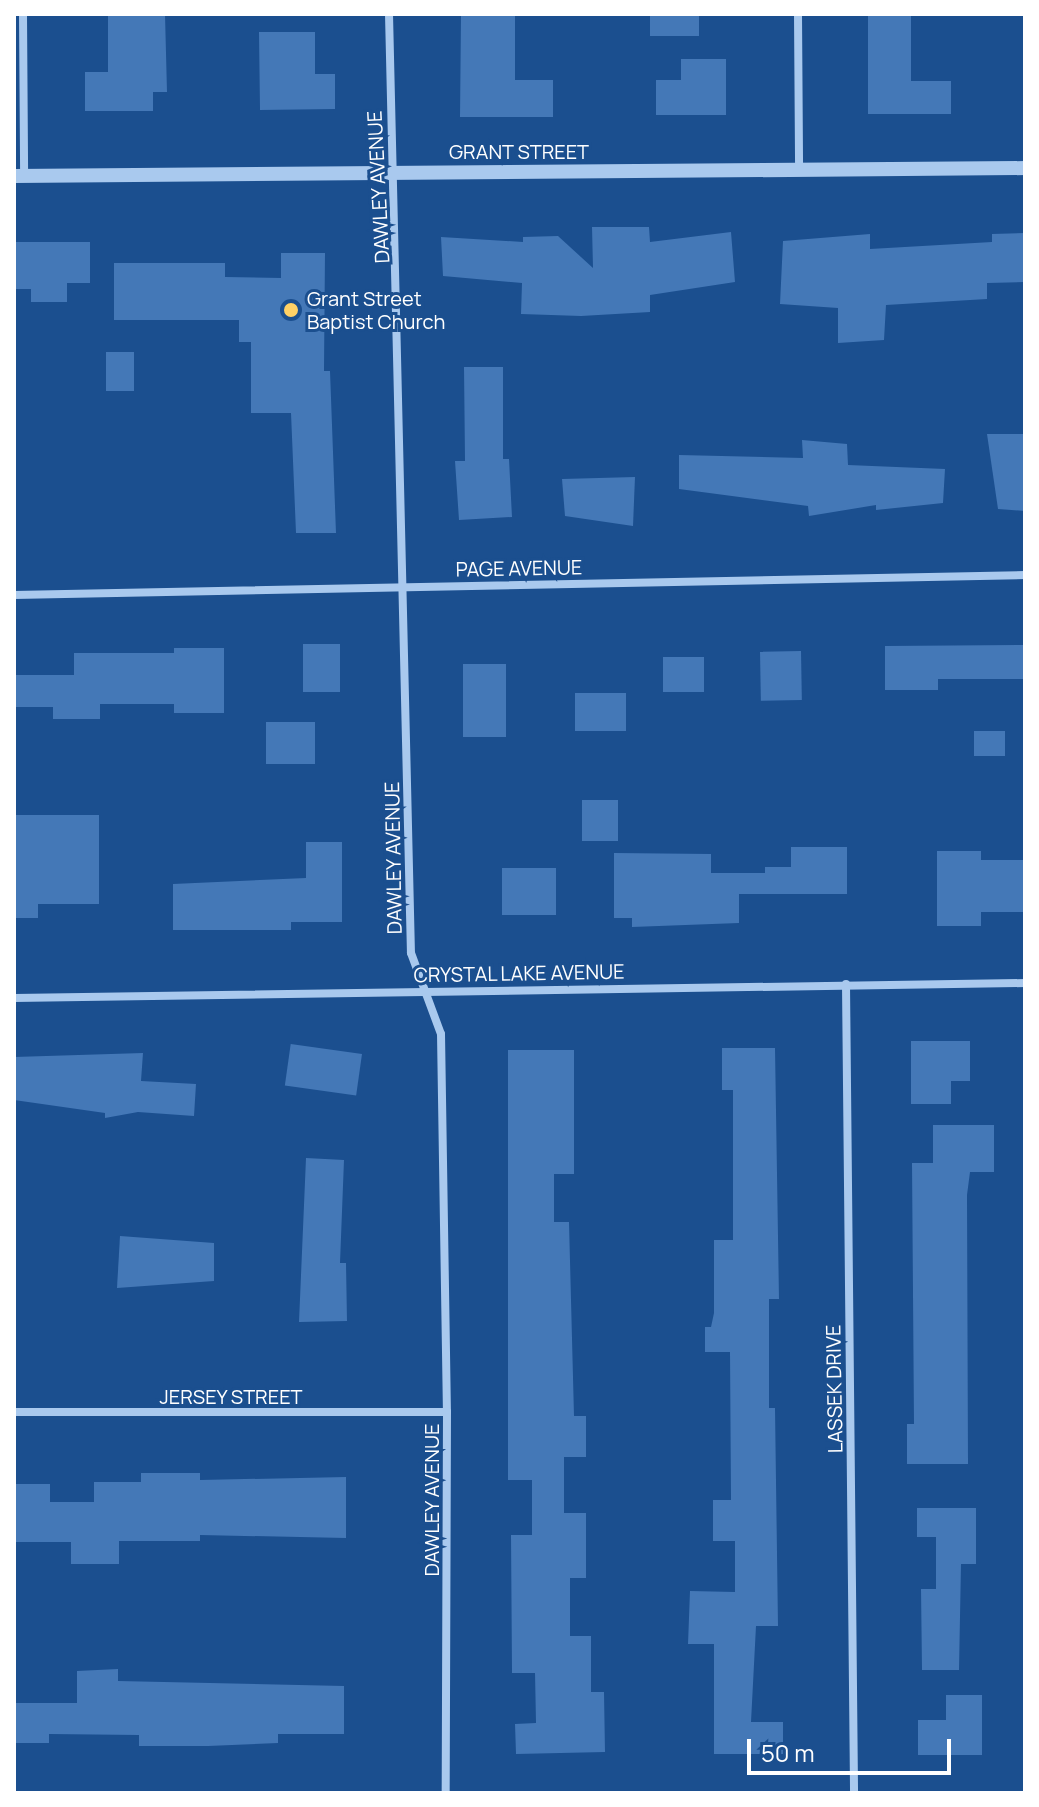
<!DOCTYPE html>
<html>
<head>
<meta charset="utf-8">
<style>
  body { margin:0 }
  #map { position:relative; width:1039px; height:1807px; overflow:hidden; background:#1b4f8f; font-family:Manrope,sans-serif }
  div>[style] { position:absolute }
  .building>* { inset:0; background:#4478b7; transform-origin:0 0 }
  .minor>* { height:8px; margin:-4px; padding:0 4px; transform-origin:4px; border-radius:4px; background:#a9c9ee }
  .tertiary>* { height:14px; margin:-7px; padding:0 7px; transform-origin:7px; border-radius:7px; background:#a9c9ee }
  .dots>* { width:22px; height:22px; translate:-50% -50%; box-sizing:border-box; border:4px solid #1b4f8f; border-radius:50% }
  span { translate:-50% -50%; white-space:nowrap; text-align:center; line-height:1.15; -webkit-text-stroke:6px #1b4f8f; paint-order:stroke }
  .street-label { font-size:20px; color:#fff }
  .poi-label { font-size:20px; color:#fff }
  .left { translate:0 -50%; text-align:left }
  .frame { position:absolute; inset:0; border:16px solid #fff; pointer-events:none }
  .scale { position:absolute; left:747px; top:1739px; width:204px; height:36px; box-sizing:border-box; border:4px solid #fff; border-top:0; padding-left:10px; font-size:24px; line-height:28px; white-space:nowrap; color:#fff; -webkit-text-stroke:6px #1b4f8f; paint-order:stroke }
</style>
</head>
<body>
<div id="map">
  <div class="building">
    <i style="clip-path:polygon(108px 14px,165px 14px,167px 92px,153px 92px,153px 111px,85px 111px,85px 72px,108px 72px)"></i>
    <i style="clip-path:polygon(461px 14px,515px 14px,515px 80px,553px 80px,553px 117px,460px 117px)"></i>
    <i style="left:650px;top:14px;width:49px;height:22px"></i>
    <i style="clip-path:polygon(868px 14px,911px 14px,911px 81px,951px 81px,951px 114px,868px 114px)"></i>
    <i style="clip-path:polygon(259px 32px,315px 32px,315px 74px,335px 74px,335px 109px,260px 110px)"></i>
    <i style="clip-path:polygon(681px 59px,726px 59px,726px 115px,656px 115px,656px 80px,681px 80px)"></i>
    <i style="clip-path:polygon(592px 227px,649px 227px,650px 242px,731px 232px,735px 282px,650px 295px,650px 312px,581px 316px,521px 314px,522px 283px,443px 276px,441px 237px,523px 242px,523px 237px,558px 236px,593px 268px)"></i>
    <i style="clip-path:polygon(1025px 233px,1025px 282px,987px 283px,987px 299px,886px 305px,884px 340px,838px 343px,838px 308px,780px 304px,783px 241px,870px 234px,870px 249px,992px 242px,992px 234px)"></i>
    <i style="clip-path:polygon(14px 242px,90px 242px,90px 283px,67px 283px,67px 302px,31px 302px,31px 289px,14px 289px)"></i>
    <i style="clip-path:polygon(281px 253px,325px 253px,324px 371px,330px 371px,336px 533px,296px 533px,291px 413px,251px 413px,251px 342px,239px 342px,239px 320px,114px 320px,114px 263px,225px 263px,225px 277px,281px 278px)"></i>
    <i style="left:106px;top:352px;width:28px;height:39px"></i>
    <i style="clip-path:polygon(464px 367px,503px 367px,503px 459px,509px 459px,512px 517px,459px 520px,455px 461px,465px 461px)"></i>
    <i style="clip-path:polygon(987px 434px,1025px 434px,1025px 511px,998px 509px)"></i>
    <i style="clip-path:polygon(802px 440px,847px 444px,848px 465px,945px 469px,943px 503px,876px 510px,876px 505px,809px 516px,808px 506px,679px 489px,679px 455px,803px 458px)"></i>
    <i style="clip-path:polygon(635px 477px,633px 526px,565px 516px,562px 479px)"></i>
    <i style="left:303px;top:644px;width:37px;height:48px"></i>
    <i style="clip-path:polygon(1025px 645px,1025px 679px,938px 679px,938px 690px,885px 690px,885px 646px)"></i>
    <i style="clip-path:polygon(174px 648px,224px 648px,224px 713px,174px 713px,174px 704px,100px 704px,100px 719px,53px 719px,53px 707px,14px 707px,14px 675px,74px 675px,74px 653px,174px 653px)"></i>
    <i style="left:801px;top:651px;width:49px;height:41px;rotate:89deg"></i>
    <i style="left:663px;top:657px;width:41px;height:35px"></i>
    <i style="left:463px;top:664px;width:43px;height:73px"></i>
    <i style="left:575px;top:693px;width:51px;height:38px"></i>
    <i style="left:266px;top:722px;width:49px;height:42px"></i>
    <i style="left:974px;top:731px;width:31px;height:25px"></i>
    <i style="left:582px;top:800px;width:36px;height:41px"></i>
    <i style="clip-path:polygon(14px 815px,99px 815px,99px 904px,38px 904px,38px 918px,14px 918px)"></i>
    <i style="clip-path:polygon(306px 842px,342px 842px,342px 922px,291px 922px,291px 930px,173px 930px,173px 884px,306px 878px)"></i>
    <i style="clip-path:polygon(791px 847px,847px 847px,847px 894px,739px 894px,739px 923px,632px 927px,632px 918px,614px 918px,614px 853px,711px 854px,711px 873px,765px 873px,765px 867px,791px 867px)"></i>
    <i style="clip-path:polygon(937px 851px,981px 851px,981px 860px,1025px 860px,1025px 912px,981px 912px,981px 926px,937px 926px)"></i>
    <i style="left:556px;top:868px;width:47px;height:54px;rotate:90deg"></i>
    <i style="clip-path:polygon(911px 1041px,970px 1041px,970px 1081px,951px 1081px,951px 1104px,911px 1104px)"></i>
    <i style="clip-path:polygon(722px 1048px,775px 1048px,779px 1299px,769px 1299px,769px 1408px,775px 1408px,778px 1626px,756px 1626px,751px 1722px,783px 1722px,783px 1754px,714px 1754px,714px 1644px,688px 1644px,690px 1591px,735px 1592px,735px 1541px,713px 1541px,713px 1500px,731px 1500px,730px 1352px,705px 1352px,705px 1327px,711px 1327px,714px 1313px,714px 1240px,733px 1240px,733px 1090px,722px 1090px)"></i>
    <i style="clip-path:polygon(508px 1050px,574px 1050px,574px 1174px,554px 1174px,554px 1222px,569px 1222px,574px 1416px,586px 1416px,586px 1457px,564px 1457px,564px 1513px,586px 1513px,586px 1578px,570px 1578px,570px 1636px,591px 1636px,591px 1692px,604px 1692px,605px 1752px,516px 1754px,515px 1724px,536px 1723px,535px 1673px,512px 1673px,511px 1535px,532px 1535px,532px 1480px,508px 1480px)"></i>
    <i style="clip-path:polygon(143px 1053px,141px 1081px,196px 1084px,194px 1116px,138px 1112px,105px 1118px,105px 1113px,14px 1100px,14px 1057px)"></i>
    <i style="left:362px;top:1054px;width:42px;height:72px;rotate:98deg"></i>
    <i style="clip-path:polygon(933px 1125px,994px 1125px,994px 1172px,970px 1172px,967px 1195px,968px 1464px,907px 1464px,907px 1424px,914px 1424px,912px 1163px,933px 1163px)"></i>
    <i style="clip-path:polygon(306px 1158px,344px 1160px,340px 1263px,346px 1263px,347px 1321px,299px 1322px)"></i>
    <i style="clip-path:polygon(120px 1236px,214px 1243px,214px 1281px,117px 1288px)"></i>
    <i style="clip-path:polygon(141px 1473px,200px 1473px,200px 1480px,346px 1477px,346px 1538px,200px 1535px,200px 1541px,119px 1541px,119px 1564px,71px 1564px,71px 1542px,14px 1542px,14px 1484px,50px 1484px,50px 1502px,94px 1502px,94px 1482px,141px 1482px)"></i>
    <i style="clip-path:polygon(917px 1508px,976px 1508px,976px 1564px,961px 1564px,959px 1670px,922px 1670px,921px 1589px,936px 1589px,936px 1537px,917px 1537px)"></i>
    <i style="clip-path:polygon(118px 1669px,118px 1681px,344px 1686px,344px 1734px,278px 1734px,278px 1743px,208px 1746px,139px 1746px,139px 1735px,49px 1734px,49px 1743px,14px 1743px,14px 1703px,77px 1703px,77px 1671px)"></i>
    <i style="clip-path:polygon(946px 1695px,982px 1695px,982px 1755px,918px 1755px,918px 1720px,946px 1720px)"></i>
  </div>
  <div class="minor">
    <i style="left:23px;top:14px;width:162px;rotate:89.6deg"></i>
    <i style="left:389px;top:14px;width:939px;rotate:88.66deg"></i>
    <i style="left:411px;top:953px;width:86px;rotate:69.7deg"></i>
    <i style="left:441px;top:1034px;width:378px;rotate:89.1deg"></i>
    <i style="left:447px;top:1412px;width:381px;rotate:90.2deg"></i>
    <i style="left:798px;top:14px;width:157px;rotate:89.6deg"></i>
    <i style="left:14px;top:595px;width:1011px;rotate:-1.13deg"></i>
    <i style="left:846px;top:984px;width:809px;rotate:89.43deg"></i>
    <i style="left:14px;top:998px;width:1011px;rotate:-0.85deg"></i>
    <i style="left:14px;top:1412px;width:433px"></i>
  </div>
  <div class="tertiary">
    <i style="left:14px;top:176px;width:1011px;rotate:-0.45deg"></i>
  </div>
  <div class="dots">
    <i style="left:291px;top:310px;background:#ffd166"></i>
  </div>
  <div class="street-label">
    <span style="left:519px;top:151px">GRANT STREET</span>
    <span style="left:378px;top:187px;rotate:-93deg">DAWLEY AVENUE</span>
    <span style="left:519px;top:568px;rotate:-1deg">PAGE AVENUE</span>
    <span style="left:393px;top:858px;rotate:-91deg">DAWLEY AVENUE</span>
    <span style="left:519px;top:973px;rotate:-1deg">CRYSTAL LAKE AVENUE</span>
    <span style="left:834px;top:1389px;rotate:-91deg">LASSEK DRIVE</span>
    <span style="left:231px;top:1396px">JERSEY STREET</span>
    <span style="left:431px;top:1500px;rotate:-90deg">DAWLEY AVENUE</span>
  </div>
  <div class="poi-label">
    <span class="left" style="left:307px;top:310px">Grant Street<br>Baptist Church</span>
  </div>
  <div class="frame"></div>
  <div class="scale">50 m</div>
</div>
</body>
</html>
